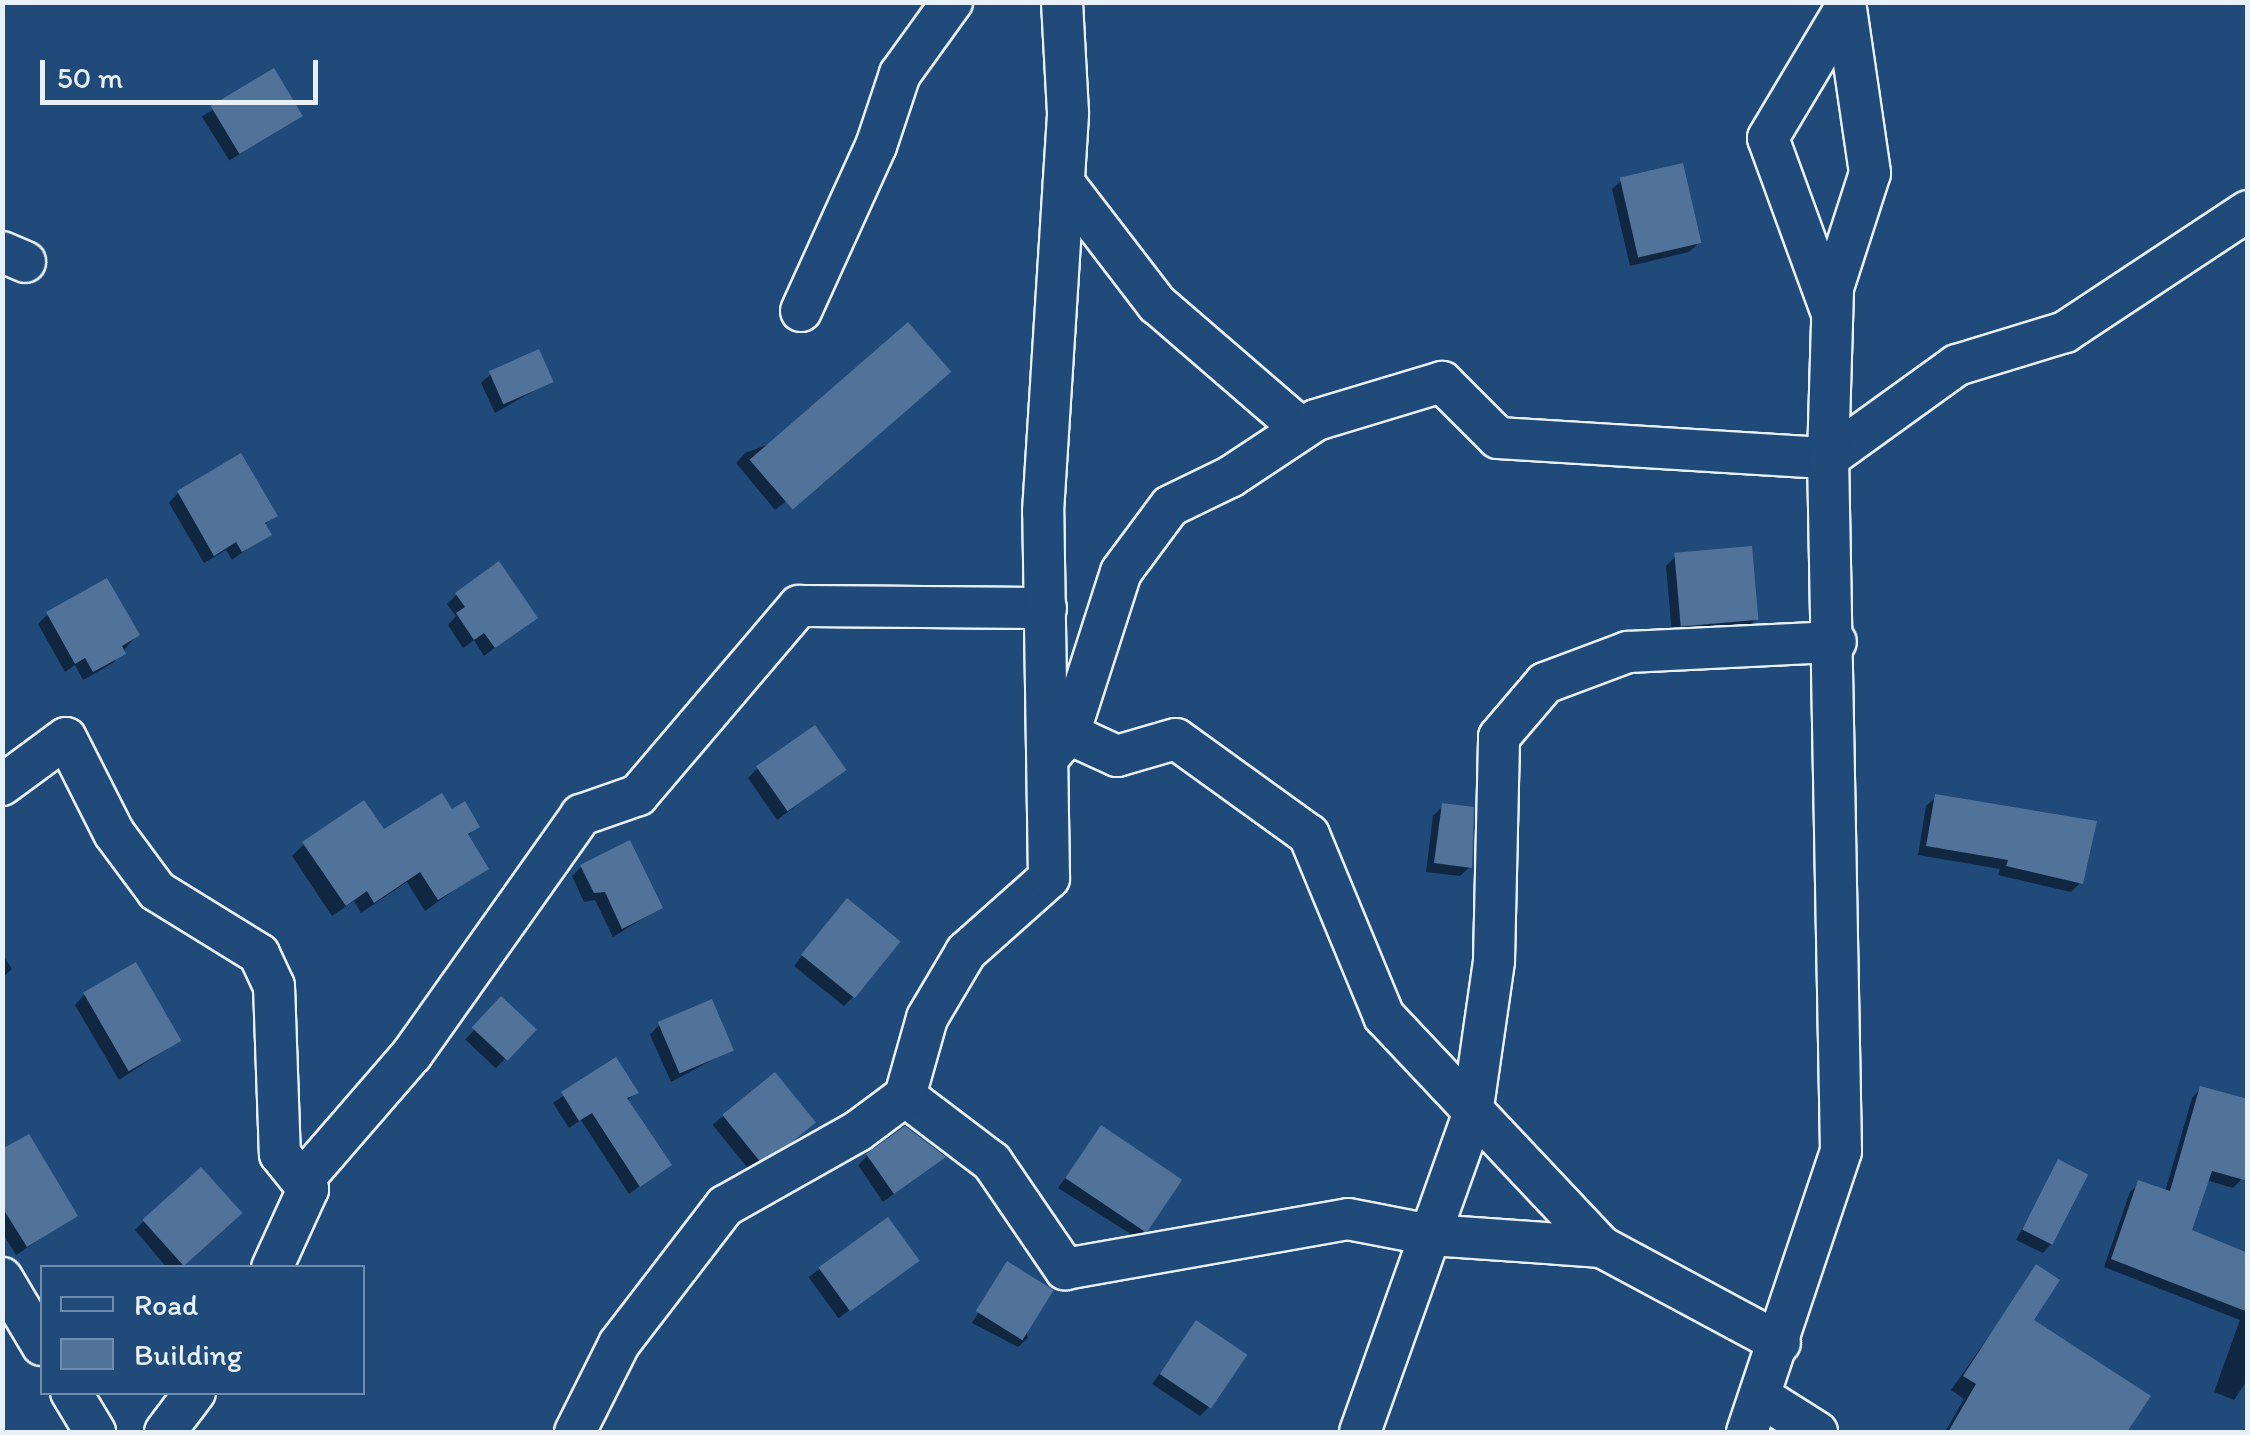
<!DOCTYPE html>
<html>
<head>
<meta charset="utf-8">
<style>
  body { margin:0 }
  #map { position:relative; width:2250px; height:1435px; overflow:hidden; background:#1f4a7a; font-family:Itim,sans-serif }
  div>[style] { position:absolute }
  .shadow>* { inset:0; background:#0007; transform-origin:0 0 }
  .building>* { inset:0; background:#517399; transform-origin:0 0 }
  .roads { filter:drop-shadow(2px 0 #e8f1f8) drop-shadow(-2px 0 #e8f1f8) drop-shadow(0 2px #e8f1f8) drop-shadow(0 -2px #e8f1f8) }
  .minor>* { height:40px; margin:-20px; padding:0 20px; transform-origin:20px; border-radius:20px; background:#1f4a7a }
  span { translate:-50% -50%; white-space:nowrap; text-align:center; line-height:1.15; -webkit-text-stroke:9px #1f4a7a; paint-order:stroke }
  .frame { position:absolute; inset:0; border:5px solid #e8f1f8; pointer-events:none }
  .legend { position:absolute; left:40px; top:1265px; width:325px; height:130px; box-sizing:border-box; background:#1f4a7a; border:2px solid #6f8dac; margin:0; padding:12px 18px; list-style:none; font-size:30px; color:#e8f1f8 }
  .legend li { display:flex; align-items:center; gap:20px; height:50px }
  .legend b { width:50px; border:2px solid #6f8dac }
  .scale { position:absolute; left:40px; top:60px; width:278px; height:45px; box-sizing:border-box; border:5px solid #e8f1f8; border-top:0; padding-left:12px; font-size:30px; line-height:35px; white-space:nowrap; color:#e8f1f8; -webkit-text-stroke:8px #1f4a7a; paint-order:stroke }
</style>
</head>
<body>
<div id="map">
  <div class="shadow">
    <i style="left:273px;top:72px;width:52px;height:84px;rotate:58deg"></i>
    <i style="clip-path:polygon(1622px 180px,1699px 243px,1689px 252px,1630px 266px,1612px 189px)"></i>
    <i style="clip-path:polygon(491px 374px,551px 381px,495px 413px,481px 383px)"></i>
    <i style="clip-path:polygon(938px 381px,775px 510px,736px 463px,745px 453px)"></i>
    <i style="clip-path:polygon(178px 493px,274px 515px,264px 526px,268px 534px,232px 560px,226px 550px,204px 563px,169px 503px)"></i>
    <i style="clip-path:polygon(1675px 557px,1756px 619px,1747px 628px,1672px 634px,1666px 566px)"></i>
    <i style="clip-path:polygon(457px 594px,535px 617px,484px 656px,474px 640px,463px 648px,448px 625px,456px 616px,447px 604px)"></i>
    <i style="clip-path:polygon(48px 614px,137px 635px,113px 663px,83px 680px,75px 665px,65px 672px,38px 624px)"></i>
    <i style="clip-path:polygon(757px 769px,844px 770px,777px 820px,748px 778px)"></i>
    <i style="clip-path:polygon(1936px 797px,2080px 883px,2071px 892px,1998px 875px,2000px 869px,1918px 855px,1926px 806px)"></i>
    <i style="clip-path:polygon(1443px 806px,1470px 867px,1460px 876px,1426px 872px,1433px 816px)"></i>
    <i style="clip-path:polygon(451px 813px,477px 826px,467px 837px,485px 868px,425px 911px,407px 882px,361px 913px,354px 901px,332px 916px,292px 856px,304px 844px,383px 833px)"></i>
    <i style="clip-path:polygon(581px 867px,660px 908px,613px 937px,595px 900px,584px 902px,572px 876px)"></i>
    <i style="clip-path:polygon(838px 910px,854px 996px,844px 1006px,794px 966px)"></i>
    <i style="clip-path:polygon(2px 954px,12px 969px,2px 978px)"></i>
    <i style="clip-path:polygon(84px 995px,179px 1041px,119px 1080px,75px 1005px)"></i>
    <i style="left:502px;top:1000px;width:42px;height:54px;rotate:43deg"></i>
    <i style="clip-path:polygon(659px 1025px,731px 1050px,671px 1082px,650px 1035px)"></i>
    <i style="clip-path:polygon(615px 1060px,636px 1092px,626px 1102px,669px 1165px,629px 1194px,581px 1120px,569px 1128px,553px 1103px)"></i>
    <i style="left:774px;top:1075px;width:62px;height:79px;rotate:51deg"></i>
    <i style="clip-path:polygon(2200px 1089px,2242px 1179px,2233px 1188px,2206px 1180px,2189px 1231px,2248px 1256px,2248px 1379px,2234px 1400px,2214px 1392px,2240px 1320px,2104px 1267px,2130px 1192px,2139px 1183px,2165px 1192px,2192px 1098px)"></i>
    <i style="clip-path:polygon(1101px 1128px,1147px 1228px,1137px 1238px,1058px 1188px)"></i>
    <i style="clip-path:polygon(2px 1152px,75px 1216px,16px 1255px,2px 1232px)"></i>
    <i style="clip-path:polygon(867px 1156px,943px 1157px,883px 1202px,858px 1165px)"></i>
    <i style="clip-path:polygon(2058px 1162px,2052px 1243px,2043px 1253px,2016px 1240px)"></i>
    <i style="left:887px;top:1220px;width:51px;height:97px;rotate:54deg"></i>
    <i style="clip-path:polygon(144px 1221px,229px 1222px,178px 1268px,167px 1268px,135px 1230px)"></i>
    <i style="clip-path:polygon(1008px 1264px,1028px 1338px,1018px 1347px,972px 1323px)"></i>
    <i style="clip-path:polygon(2037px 1268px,2031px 1320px,2148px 1397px,2124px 1432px,1945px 1432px,1964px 1399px,1951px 1390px)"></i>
    <i style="clip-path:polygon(1196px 1323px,1209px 1407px,1200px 1416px,1152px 1384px)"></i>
  </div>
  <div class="building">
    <i style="left:274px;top:68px;width:56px;height:74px;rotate:59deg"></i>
    <i style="left:1683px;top:163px;width:82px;height:65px;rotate:77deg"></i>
    <i style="left:908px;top:322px;width:66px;height:210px;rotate:49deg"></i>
    <i style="left:539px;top:349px;width:36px;height:55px;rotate:66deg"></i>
    <i style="clip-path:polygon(241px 453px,278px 516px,265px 523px,272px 535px,242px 552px,236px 542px,214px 556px,177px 491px)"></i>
    <i style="left:1752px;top:546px;width:74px;height:78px;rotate:85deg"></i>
    <i style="clip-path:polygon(499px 561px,538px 618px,495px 648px,484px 633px,474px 640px,456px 613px,465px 607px,455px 593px)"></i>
    <i style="clip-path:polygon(107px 578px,140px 635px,122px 646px,126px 654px,93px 672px,85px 658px,75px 664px,46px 612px)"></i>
    <i style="left:815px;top:725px;width:55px;height:72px;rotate:55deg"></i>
    <i style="clip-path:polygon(442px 793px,452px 809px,465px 801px,480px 827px,468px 834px,489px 869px,438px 900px,420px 872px,374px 903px,367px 891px,346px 906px,302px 842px,364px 800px,384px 829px)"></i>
    <i style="clip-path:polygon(1935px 794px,2097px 821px,2083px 884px,2006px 866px,2008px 860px,1926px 846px)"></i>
    <i style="clip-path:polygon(1442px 803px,1474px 807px,1472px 868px,1434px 863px)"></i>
    <i style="clip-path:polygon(630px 840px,663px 908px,622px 929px,605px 892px,594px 893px,580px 865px)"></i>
    <i style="left:847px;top:898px;width:69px;height:73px;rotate:39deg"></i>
    <i style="left:136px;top:962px;width:91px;height:61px;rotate:60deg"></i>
    <i style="left:501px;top:996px;width:49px;height:43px;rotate:43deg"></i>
    <i style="left:712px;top:999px;width:56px;height:59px;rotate:67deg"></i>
    <i style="clip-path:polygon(616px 1057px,639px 1093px,627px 1098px,672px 1165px,640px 1187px,592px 1113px,579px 1121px,561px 1092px)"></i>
    <i style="left:775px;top:1072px;width:65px;height:68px;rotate:51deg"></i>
    <i style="clip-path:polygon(2200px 1086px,2248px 1099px,2248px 1181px,2212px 1171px,2192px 1230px,2248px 1253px,2248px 1312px,2111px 1259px,2138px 1180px,2170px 1191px)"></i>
    <i style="left:1101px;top:1125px;width:98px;height:64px;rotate:34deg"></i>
    <i style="clip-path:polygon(905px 1126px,946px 1157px,894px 1194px,866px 1154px)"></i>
    <i style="clip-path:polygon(29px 1134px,78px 1216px,27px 1247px,2px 1207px,2px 1149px)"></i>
    <i style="left:2058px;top:1159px;width:34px;height:79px;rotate:27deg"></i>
    <i style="left:201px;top:1167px;width:62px;height:79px;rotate:48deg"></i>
    <i style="left:888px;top:1217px;width:54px;height:86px;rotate:54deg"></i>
    <i style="left:1007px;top:1261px;width:55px;height:59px;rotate:32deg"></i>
    <i style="clip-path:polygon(2036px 1264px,2060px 1280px,2034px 1320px,2151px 1396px,2127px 1432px,1948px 1432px,1976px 1384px,1963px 1376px)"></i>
    <i style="left:1196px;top:1320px;width:62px;height:65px;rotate:34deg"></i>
  </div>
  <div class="roads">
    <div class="minor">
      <i style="left:1064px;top:183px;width:153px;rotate:52.5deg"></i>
      <i style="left:1157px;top:304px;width:191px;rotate:40.8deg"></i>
      <i style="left:2px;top:252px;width:25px;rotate:23deg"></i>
      <i style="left:801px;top:311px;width:181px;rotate:-65.6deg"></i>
      <i style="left:876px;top:146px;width:76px;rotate:-71.6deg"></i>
      <i style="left:900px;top:74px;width:89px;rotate:-54.2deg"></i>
      <i style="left:1831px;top:311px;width:184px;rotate:-110deg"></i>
      <i style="left:1768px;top:138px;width:147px;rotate:-59.2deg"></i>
      <i style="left:1069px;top:734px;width:53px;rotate:24.6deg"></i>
      <i style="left:1117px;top:756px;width:61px;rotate:-16.1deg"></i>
      <i style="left:1176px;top:739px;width:164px;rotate:35.8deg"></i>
      <i style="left:1309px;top:835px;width:196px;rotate:67.5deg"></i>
      <i style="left:1384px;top:1016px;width:318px;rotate:46.7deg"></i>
      <i style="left:1051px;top:754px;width:27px;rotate:-48deg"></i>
      <i style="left:1069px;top:734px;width:170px;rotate:-72.2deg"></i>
      <i style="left:1121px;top:572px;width:82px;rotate:-53.4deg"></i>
      <i style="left:1170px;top:506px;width:67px;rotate:-25.8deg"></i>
      <i style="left:1230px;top:477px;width:103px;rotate:-33.5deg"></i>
      <i style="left:1316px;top:420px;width:132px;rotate:-16.8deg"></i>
      <i style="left:1442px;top:382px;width:79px;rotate:45deg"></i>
      <i style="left:1498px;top:438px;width:331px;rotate:3.5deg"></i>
      <i style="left:1828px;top:458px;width:159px;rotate:-35.8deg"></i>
      <i style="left:1957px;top:365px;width:113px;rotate:-17deg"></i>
      <i style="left:2065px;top:332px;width:219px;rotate:-33.5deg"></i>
      <i style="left:2px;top:785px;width:79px;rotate:-36.3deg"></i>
      <i style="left:66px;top:738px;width:106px;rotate:63.2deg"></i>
      <i style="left:114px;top:833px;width:72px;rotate:53.4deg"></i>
      <i style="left:157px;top:891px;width:120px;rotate:31.7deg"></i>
      <i style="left:259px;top:954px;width:35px;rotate:65deg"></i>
      <i style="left:274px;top:986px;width:168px;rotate:88deg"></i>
      <i style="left:280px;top:1154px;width:45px;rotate:51.3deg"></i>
      <i style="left:308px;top:1189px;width:87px;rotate:114.5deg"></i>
      <i style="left:905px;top:1096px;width:109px;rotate:37.2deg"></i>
      <i style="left:992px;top:1162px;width:130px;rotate:55.7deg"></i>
      <i style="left:1065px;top:1269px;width:287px;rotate:-10deg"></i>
      <i style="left:1348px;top:1219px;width:85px;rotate:10.9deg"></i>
      <i style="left:1431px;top:1235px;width:171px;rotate:4deg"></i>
      <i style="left:1602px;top:1247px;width:202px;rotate:28.3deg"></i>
      <i style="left:302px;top:1181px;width:168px;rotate:-49.1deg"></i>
      <i style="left:412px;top:1054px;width:293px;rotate:-54.7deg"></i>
      <i style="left:581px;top:815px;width:60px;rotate:-19.3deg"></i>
      <i style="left:638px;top:795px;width:248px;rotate:-49.6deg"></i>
      <i style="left:799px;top:606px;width:247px;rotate:0.5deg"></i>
      <i style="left:2px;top:1278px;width:78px;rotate:59.2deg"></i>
      <i style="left:71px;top:1392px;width:47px;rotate:59deg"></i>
      <i style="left:1763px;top:1398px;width:64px;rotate:32.2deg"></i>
      <i style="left:165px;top:1432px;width:50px;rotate:-53.1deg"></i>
      <i style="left:575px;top:1432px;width:98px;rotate:-63.4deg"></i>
      <i style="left:619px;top:1344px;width:174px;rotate:-52.5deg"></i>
      <i style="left:725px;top:1206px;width:153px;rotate:-29.4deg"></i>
      <i style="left:858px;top:1131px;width:59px;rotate:-36.7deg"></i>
      <i style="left:905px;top:1096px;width:81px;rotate:-74.2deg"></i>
      <i style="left:927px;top:1018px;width:77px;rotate:-59.4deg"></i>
      <i style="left:966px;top:952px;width:111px;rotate:-41.7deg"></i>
      <i style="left:1049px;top:878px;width:366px;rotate:-90.9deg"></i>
      <i style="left:1043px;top:512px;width:400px;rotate:-86.4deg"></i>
      <i style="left:1068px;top:113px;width:111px;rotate:-93.1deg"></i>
      <i style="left:1360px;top:1432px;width:330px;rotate:-70.4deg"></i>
      <i style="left:1471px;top:1121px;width:162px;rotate:-81.8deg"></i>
      <i style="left:1494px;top:961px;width:224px;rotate:-88.7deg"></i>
      <i style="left:1499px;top:737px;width:71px;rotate:-49.6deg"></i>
      <i style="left:1545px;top:683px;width:89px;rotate:-20.5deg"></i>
      <i style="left:1628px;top:652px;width:208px;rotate:-2.8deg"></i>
      <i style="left:1747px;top:1432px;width:296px;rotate:-71.5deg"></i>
      <i style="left:1841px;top:1151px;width:693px;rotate:-91.07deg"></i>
      <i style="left:1828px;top:458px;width:170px;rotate:-88.3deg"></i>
      <i style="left:1833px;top:288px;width:121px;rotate:-72.2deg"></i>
      <i style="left:1870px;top:173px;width:173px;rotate:-98.3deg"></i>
    </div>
  </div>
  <div class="frame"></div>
  <ul class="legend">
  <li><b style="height:12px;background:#1f4a7a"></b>Road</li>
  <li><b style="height:28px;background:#517399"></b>Building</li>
  </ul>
  <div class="scale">50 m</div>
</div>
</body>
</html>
